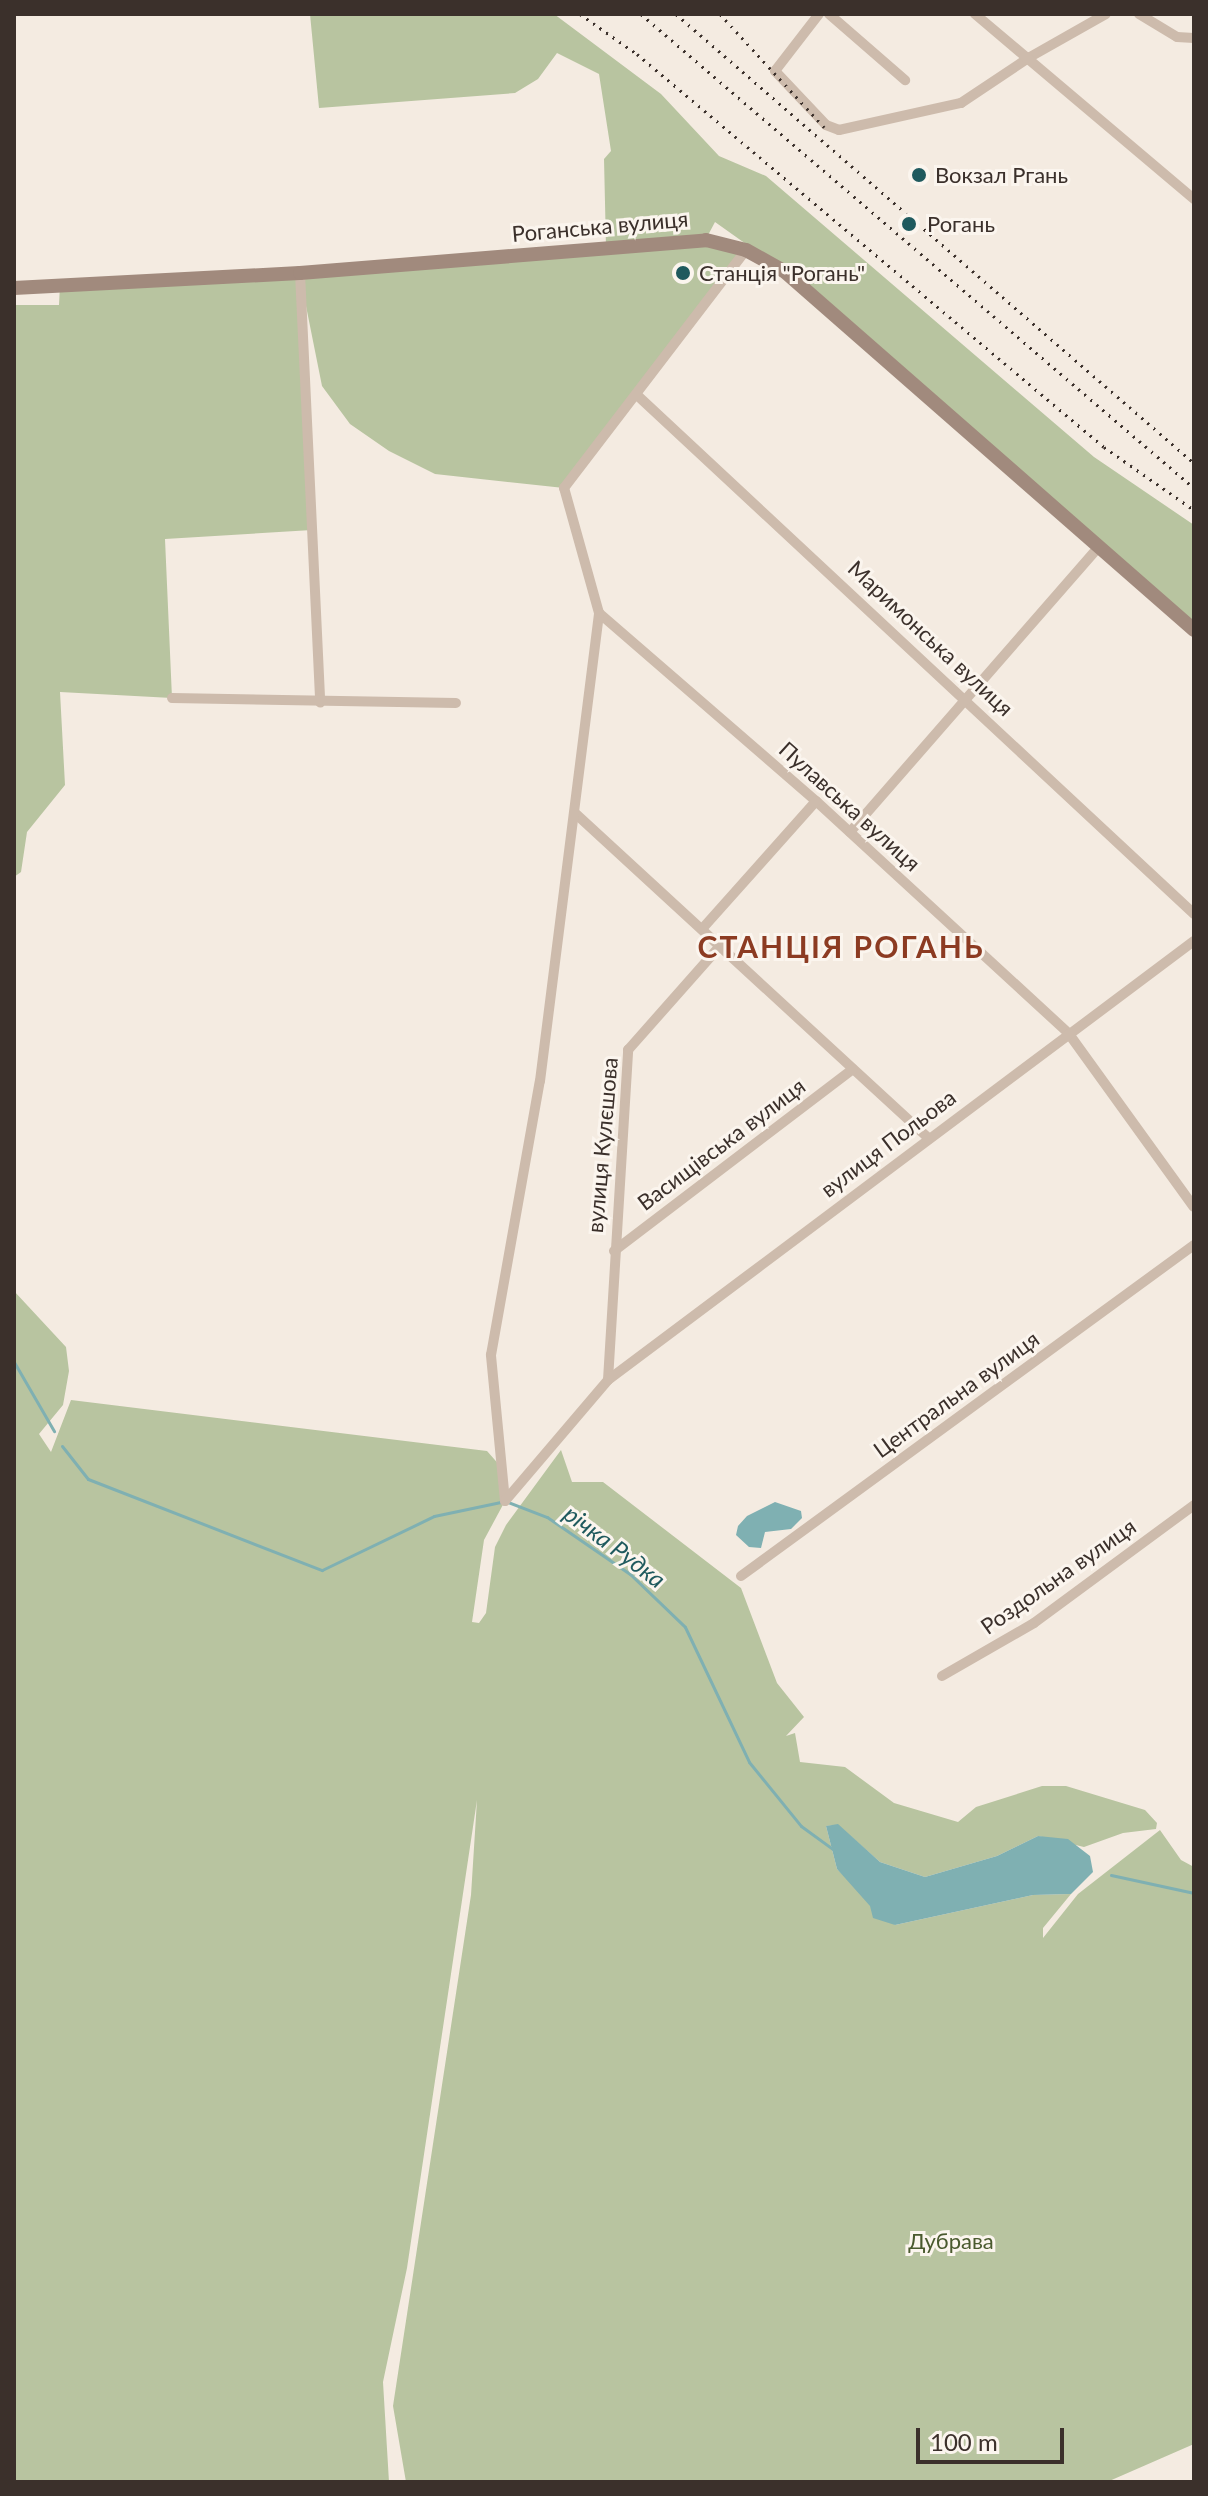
<!DOCTYPE html>
<html>
<head>
<meta charset="utf-8">
<style>
  body { margin:0 }
  #map { position:relative; width:1208px; height:2496px; overflow:hidden; background:#f4ebe1; font-family:Lato,sans-serif }
  div>[style] { position:absolute }
  .green>* { inset:0; background:#b8c4a0 }
  .water>* { inset:0; background:#7fb0b2 }
  .stream>* { height:3px; margin:-1.5px; padding:0 1.5px; transform-origin:1.5px; border-radius:1.5px; background:#7fb0b2 }
  .street>* { height:10px; margin:-5px; padding:0 5px; transform-origin:5px; border-radius:5px; background:#cdbbac }
  .secondary>* { height:14px; margin:-7px; padding:0 7px; transform-origin:7px; border-radius:7px; background:#a18a7d }
  .rail>* { height:3px; margin-top:-1.5px; transform-origin:0; background:repeating-linear-gradient(90deg,#3b302b 0 2px,transparent 0 8px) }
  .dots>* { width:22px; height:22px; translate:-50% -50%; box-sizing:border-box; border:4px solid #fbf5ee; border-radius:50% }
  span { translate:-50% -50%; white-space:nowrap; text-align:center; line-height:1.15; -webkit-text-stroke:6px #fbf5ee; paint-order:stroke }
  .poi-label { font-size:22px; color:#3b302b }
  .left { translate:0 -50%; text-align:left }
  .street-label { font-size:22px; color:#3b302b }
  .park-label { font-size:22px; color:#4a5a2e }
  .water-label { font-size:24px; color:#1f5a5e; font-style:italic }
  .district-label { font-size:30px; color:#8c3b22; font-weight:700; letter-spacing:2px }
  .frame { position:absolute; inset:0; border:16px solid #3b302b; pointer-events:none }
  .scale { position:absolute; left:916px; top:2428px; width:148px; height:36px; box-sizing:border-box; border:4px solid #3b302b; border-top:0; padding-left:10px; font-size:24px; line-height:28px; white-space:nowrap; color:#3b302b; -webkit-text-stroke:6px #fbf5ee; paint-order:stroke }
</style>
</head>
<body>
<div id="map">
  <div class="green">
    <i style="clip-path:polygon(310px 14px,554px 14px,661px 94px,719px 156px,766px 176px,1094px 457px,1194px 525px,1194px 630px,784px 271px,715px 222px,706px 239px,746px 250px,564px 488px,435px 474px,389px 451px,350px 424px,322px 386px,301px 281px,312px 530px,165px 539px,172px 698px,60px 692px,65px 785px,27px 832px,21px 872px,14px 877px,14px 305px,59px 305px,60px 285px,606px 247px,604px 159px,611px 151px,599px 74px,557px 53px,538px 79px,515px 93px,319px 108px)"></i>
    <i style="clip-path:polygon(14px 1291px,66px 1347px,69px 1371px,63px 1405px,39px 1434px,51px 1452px,71px 1400px,487px 1451px,502px 1468px,505px 1501px,484px 1540px,472px 1622px,479px 1623px,486px 1613px,495px 1547px,506px 1525px,561px 1450px,572px 1482px,603px 1482px,741px 1588px,777px 1683px,804px 1717px,786px 1736px,795px 1733px,800px 1762px,845px 1767px,894px 1803px,958px 1822px,976px 1807px,1042px 1786px,1066px 1786px,1145px 1810px,1157px 1823px,1156px 1829px,1123px 1833px,1084px 1847px,1038px 1836px,997px 1856px,925px 1877px,880px 1862px,838px 1825px,826px 1826px,837px 1869px,895px 1925px,1033px 1895px,1071px 1894px,1043px 1928px,1043px 1938px,1078px 1894px,1160px 1830px,1181px 1860px,1194px 1867px,1194px 2444px,1107px 2482px,406px 2482px,393px 2406px,471px 1895px,477px 1800px,407px 2268px,383px 2382px,389px 2482px,14px 2482px)"></i>
  </div>
  <div class="water">
    <i style="clip-path:polygon(775px 1502px,801px 1511px,802px 1518px,791px 1529px,765px 1532px,761px 1548px,749px 1547px,736px 1535px,738px 1526px,747px 1516px)"></i>
    <i style="clip-path:polygon(838px 1824px,880px 1862px,925px 1877px,997px 1856px,1038px 1836px,1068px 1839px,1090px 1856px,1093px 1872px,1071px 1894px,1033px 1895px,895px 1925px,873px 1918px,870px 1906px,837px 1869px,826px 1826px)"></i>
  </div>
  <div class="stream">
    <i style="left:14px;top:1362px;width:80px;rotate:59.9deg"></i>
    <i style="left:62px;top:1446px;width:42px;rotate:51.8deg"></i>
    <i style="left:88px;top:1479px;width:251px;rotate:21.3deg"></i>
    <i style="left:322px;top:1570px;width:124px;rotate:-25.7deg"></i>
    <i style="left:434px;top:1516px;width:73px;rotate:-11.9deg"></i>
    <i style="left:505px;top:1501px;width:45px;rotate:20.9deg"></i>
    <i style="left:547px;top:1517px;width:101px;rotate:34.5deg"></i>
    <i style="left:630px;top:1574px;width:76px;rotate:43.9deg"></i>
    <i style="left:685px;top:1627px;width:149px;rotate:64.6deg"></i>
    <i style="left:749px;top:1762px;width:82px;rotate:50.9deg"></i>
    <i style="left:801px;top:1826px;width:41px;rotate:36deg"></i>
    <i style="left:1111px;top:1875px;width:85px;rotate:12.2deg"></i>
  </div>
  <div class="street">
    <i style="left:819px;top:14px;width:72px;rotate:127.7deg"></i>
    <i style="left:775px;top:71px;width:74px;rotate:46.6deg"></i>
    <i style="left:826px;top:125px;width:14px;rotate:21deg"></i>
    <i style="left:839px;top:130px;width:125px;rotate:-12.5deg"></i>
    <i style="left:961px;top:103px;width:83px;rotate:-33.7deg"></i>
    <i style="left:1030px;top:57px;width:87px;rotate:-29.5deg"></i>
    <i style="left:829px;top:14px;width:101px;rotate:41deg"></i>
    <i style="left:975px;top:14px;width:287px;rotate:40.2deg"></i>
    <i style="left:1139px;top:14px;width:44px;rotate:31.2deg"></i>
    <i style="left:1177px;top:37px;width:17px;rotate:3deg"></i>
    <i style="left:300px;top:273px;width:430px;rotate:87.3deg"></i>
    <i style="left:638px;top:396px;width:760px;rotate:42.97deg"></i>
    <i style="left:599px;top:613px;width:287px;rotate:40.9deg"></i>
    <i style="left:816px;top:801px;width:344px;rotate:42.6deg"></i>
    <i style="left:1069px;top:1034px;width:213px;rotate:54.2deg"></i>
    <i style="left:172px;top:698px;width:284px;rotate:1deg"></i>
    <i style="left:576px;top:814px;width:477px;rotate:42.6deg"></i>
    <i style="left:850px;top:832px;width:378px;rotate:-48.9deg"></i>
    <i style="left:702px;top:929px;width:171px;rotate:-48.3deg"></i>
    <i style="left:614px;top:1251px;width:300px;rotate:-37.3deg"></i>
    <i style="left:608px;top:1380px;width:331px;rotate:-86.5deg"></i>
    <i style="left:628px;top:1050px;width:139px;rotate:-48.5deg"></i>
    <i style="left:505px;top:1501px;width:147px;rotate:-95.5deg"></i>
    <i style="left:491px;top:1355px;width:278px;rotate:-79.9deg"></i>
    <i style="left:540px;top:1081px;width:472px;rotate:-82.8deg"></i>
    <i style="left:599px;top:613px;width:130px;rotate:-105.6deg"></i>
    <i style="left:564px;top:488px;width:300px;rotate:-52.6deg"></i>
    <i style="left:505px;top:1501px;width:159px;rotate:-49.6deg"></i>
    <i style="left:608px;top:1380px;width:732px;rotate:-36.84deg"></i>
    <i style="left:741px;top:1576px;width:561px;rotate:-36.16deg"></i>
    <i style="left:942px;top:1676px;width:106px;rotate:-29.9deg"></i>
    <i style="left:1034px;top:1623px;width:199px;rotate:-36.4deg"></i>
  </div>
  <div class="secondary">
    <i style="left:14px;top:288px;width:286px;rotate:-3deg"></i>
    <i style="left:300px;top:273px;width:407px;rotate:-4.6deg"></i>
    <i style="left:706px;top:240px;width:41px;rotate:14deg"></i>
    <i style="left:746px;top:250px;width:43px;rotate:28.9deg"></i>
    <i style="left:784px;top:271px;width:545px;rotate:41.21deg"></i>
  </div>
  <div class="rail">
    <i style="left:580px;top:14px;width:70px;rotate:35.1deg"></i>
    <i style="left:637px;top:54px;width:610px;rotate:40.08deg"></i>
    <i style="left:1104px;top:447px;width:110px;rotate:35deg"></i>
    <i style="left:641px;top:14px;width:728px;rotate:40.6deg"></i>
    <i style="left:676px;top:14px;width:686px;rotate:40.92deg"></i>
    <i style="left:720px;top:14px;width:154px;rotate:47.4deg"></i>
  </div>
  <div class="dots">
    <i style="left:919px;top:175px;background:#1f5a5e"></i>
    <i style="left:909px;top:224px;background:#1f5a5e"></i>
    <i style="left:683px;top:273px;background:#1f5a5e"></i>
  </div>
  <div class="poi-label">
    <span class="left" style="left:935px;top:175px">Вокзал Ргань</span>
    <span class="left" style="left:927px;top:224px">Рогань</span>
    <span class="left" style="left:699px;top:273px">Станція "Рогань"</span>
  </div>
  <div class="street-label">
    <span style="left:600px;top:226px;rotate:-5deg">Роганська вулиця</span>
    <span style="left:931px;top:638px;rotate:43deg">Маримонська вулиця</span>
    <span style="left:850px;top:806px;rotate:42deg">Пулавська вулиця</span>
    <span style="left:888px;top:1143px;rotate:-37deg">вулиця Польова</span>
    <span style="left:721px;top:1144px;rotate:-37deg">Васищівська вулиця</span>
    <span style="left:602px;top:1145px;rotate:-85deg">вулиця Кулєшова</span>
    <span style="left:956px;top:1394px;rotate:-36deg">Центральна вулиця</span>
    <span style="left:1058px;top:1576px;rotate:-35deg">Роздольна вулиця</span>
  </div>
  <div class="park-label">
    <span style="left:951px;top:2241px">Дубрава</span>
  </div>
  <div class="water-label">
    <span style="left:615px;top:1546px;rotate:37deg">річка Рудка</span>
  </div>
  <div class="district-label">
    <span style="left:841px;top:946px">СТАНЦІЯ РОГАНЬ</span>
  </div>
  <div class="frame"></div>
  <div class="scale">100 m</div>
</div>
</body>
</html>
